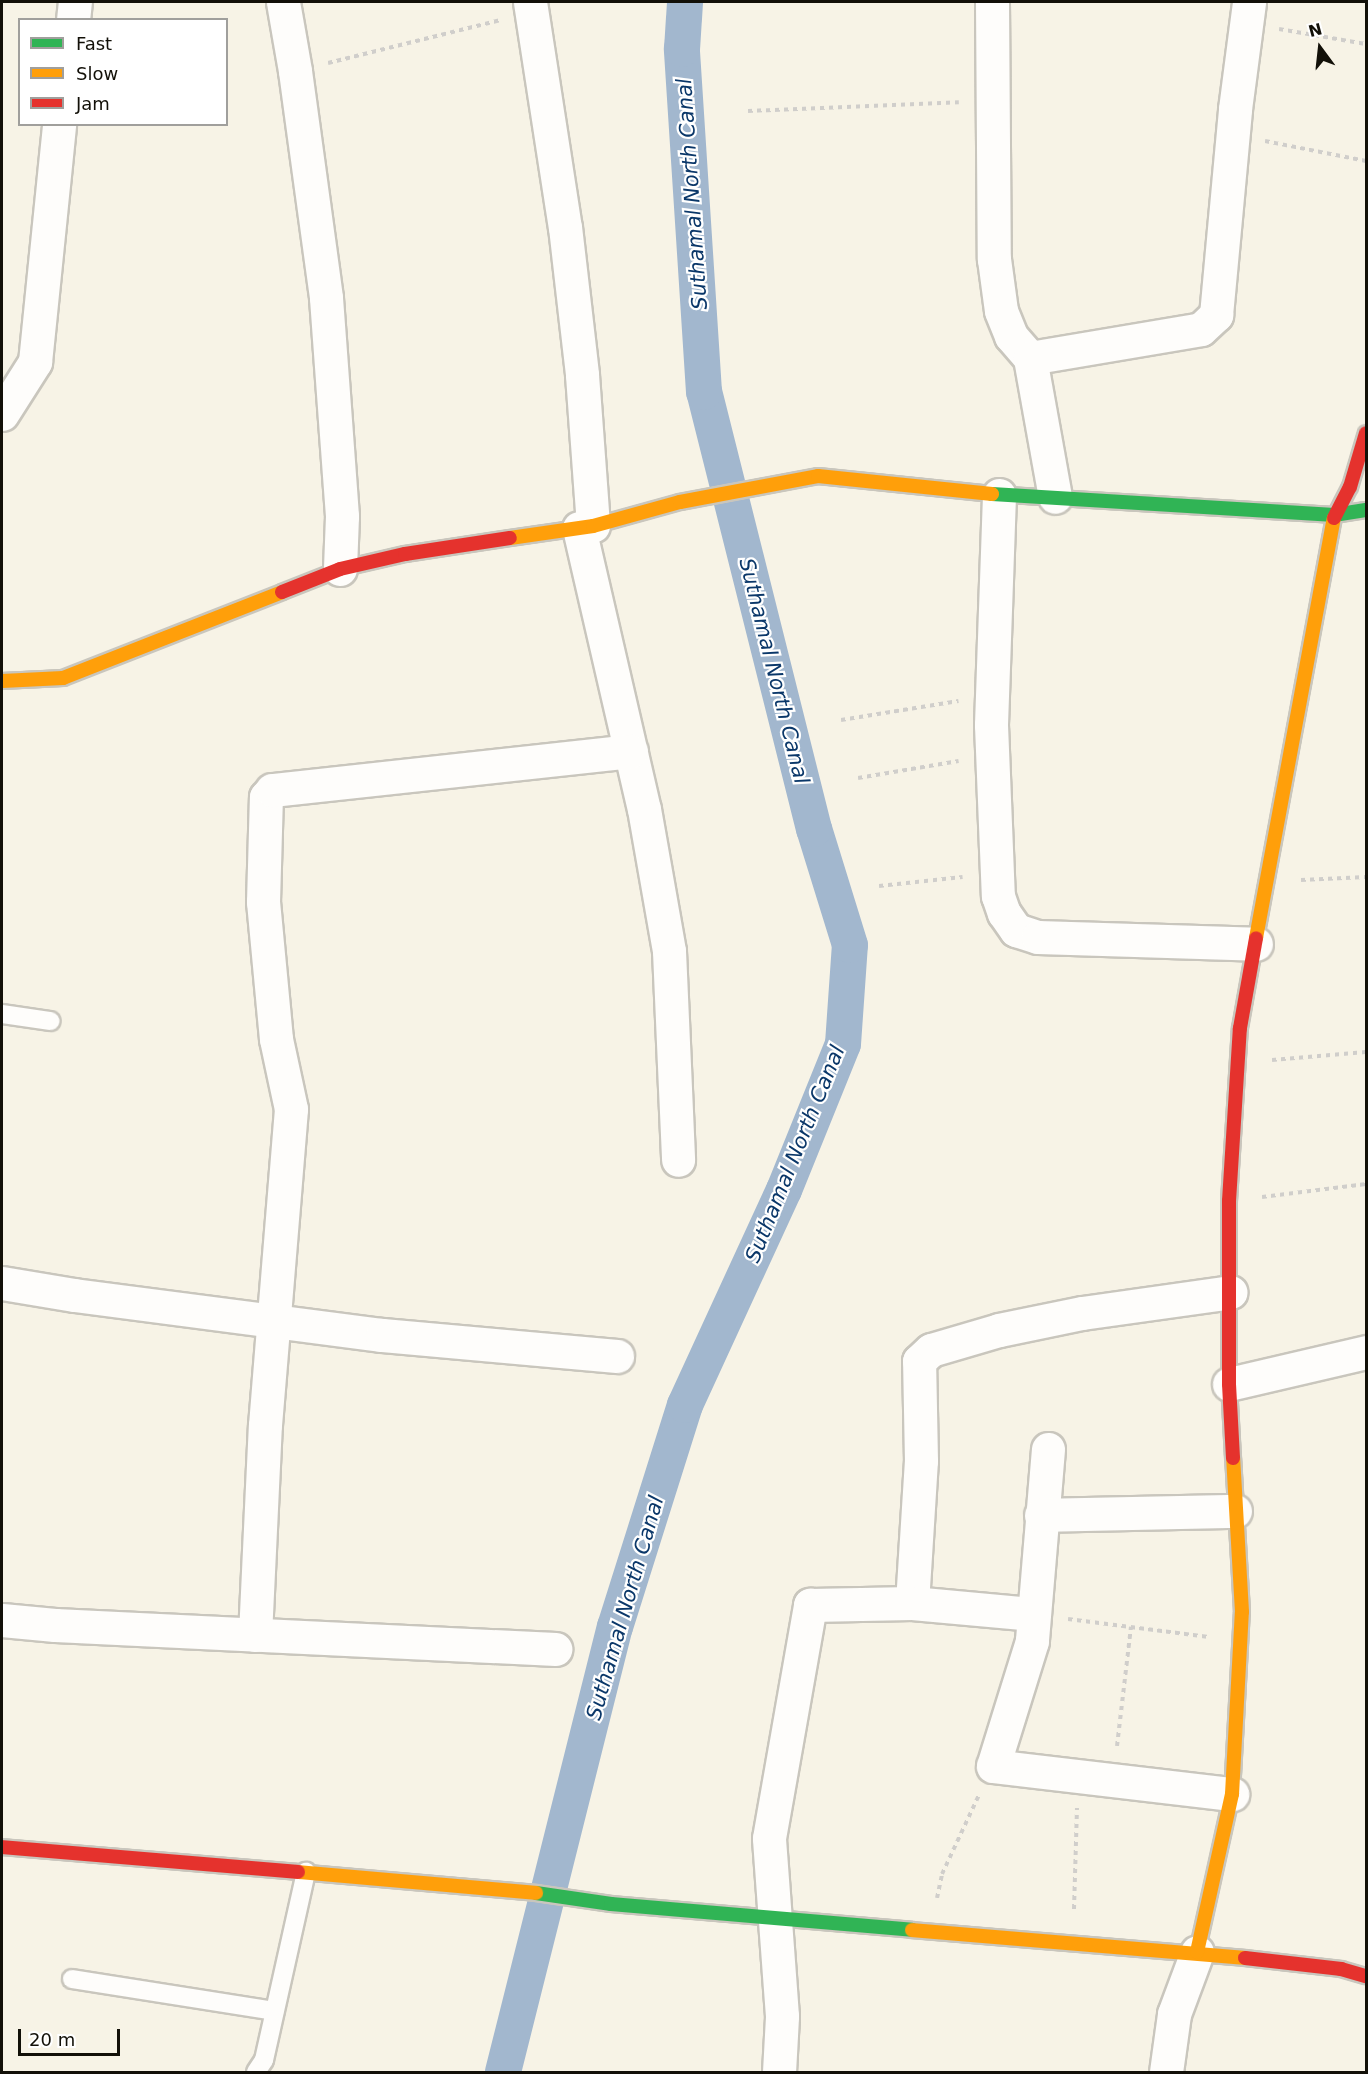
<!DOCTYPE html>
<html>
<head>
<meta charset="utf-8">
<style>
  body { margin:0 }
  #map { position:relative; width:1368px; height:2074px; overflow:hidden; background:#f7f3e6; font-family:"DejaVu Sans",sans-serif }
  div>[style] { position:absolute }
  .canal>* { height:36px; margin:-18px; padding:0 18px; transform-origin:18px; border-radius:18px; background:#a2b7ce }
  .path>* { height:4px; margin-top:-2px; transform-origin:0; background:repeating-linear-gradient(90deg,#d0cecb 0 4.5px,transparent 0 9px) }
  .roads { filter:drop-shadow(2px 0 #c9c6bd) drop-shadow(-2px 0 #c9c6bd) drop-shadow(0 2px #c9c6bd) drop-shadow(0 -2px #c9c6bd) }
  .lane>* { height:18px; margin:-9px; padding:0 9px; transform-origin:9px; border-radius:9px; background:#fefdfb }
  .street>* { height:33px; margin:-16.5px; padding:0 16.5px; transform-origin:16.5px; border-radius:16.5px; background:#fefdfb }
  .fast>* { height:14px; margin:-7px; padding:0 7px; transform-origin:7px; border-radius:7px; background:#30b455 }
  .slow>* { height:14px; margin:-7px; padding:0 7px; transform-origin:7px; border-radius:7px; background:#ff9f0a }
  .jam>* { height:14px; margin:-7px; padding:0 7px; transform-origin:7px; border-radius:7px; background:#e5322d }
  span { translate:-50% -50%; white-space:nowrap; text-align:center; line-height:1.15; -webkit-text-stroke:4.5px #fff; paint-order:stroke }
  .water-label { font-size:21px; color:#0a3769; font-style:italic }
  .frame { position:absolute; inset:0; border:3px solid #121008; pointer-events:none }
  .legend { position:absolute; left:18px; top:18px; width:210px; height:108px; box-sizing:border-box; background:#fff; border:2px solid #a09f9c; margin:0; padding:8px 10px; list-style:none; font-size:18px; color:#121008 }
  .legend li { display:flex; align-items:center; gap:12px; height:30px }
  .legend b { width:30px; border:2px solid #a09f9c }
  .north { position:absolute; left:1290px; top:18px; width:60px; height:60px; -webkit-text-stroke:4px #fff; paint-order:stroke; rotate:345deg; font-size:16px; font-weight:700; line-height:24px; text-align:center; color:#121008 }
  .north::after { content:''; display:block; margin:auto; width:21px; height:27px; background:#121008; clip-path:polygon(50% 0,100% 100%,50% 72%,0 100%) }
  .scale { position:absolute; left:18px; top:2029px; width:102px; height:27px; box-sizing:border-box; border:3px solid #121008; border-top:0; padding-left:8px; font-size:18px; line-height:21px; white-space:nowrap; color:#121008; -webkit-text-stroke:4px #fff; paint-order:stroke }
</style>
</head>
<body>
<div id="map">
  <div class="canal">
    <i style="left:503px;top:2072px;width:459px;rotate:-75.9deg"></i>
    <i style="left:615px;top:1627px;width:233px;rotate:-72.5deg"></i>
    <i style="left:685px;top:1405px;width:237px;rotate:-65.3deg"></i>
    <i style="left:784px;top:1190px;width:157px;rotate:-68deg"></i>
    <i style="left:843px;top:1044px;width:99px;rotate:-86deg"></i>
    <i style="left:850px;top:945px;width:121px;rotate:-107.2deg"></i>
    <i style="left:814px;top:829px;width:451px;rotate:-104.1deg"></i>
    <i style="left:704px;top:392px;width:344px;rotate:-93.7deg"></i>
    <i style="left:682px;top:49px;width:47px;rotate:-86.3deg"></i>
  </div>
  <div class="path">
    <i style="left:1279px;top:29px;width:88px;rotate:9.8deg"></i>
    <i style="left:328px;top:63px;width:178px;rotate:-14deg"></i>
    <i style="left:748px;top:111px;width:211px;rotate:-2.4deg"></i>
    <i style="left:1265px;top:141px;width:103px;rotate:11.2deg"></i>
    <i style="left:841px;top:720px;width:119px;rotate:-9.2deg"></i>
    <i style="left:858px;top:778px;width:102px;rotate:-9.6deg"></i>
    <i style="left:1301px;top:880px;width:65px;rotate:-2.6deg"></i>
    <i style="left:879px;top:886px;width:84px;rotate:-6.1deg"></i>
    <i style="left:1272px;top:1060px;width:94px;rotate:-4.9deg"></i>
    <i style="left:1262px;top:1197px;width:105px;rotate:-7.1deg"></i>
    <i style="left:1068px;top:1619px;width:142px;rotate:7.3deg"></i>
    <i style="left:1117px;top:1746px;width:120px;rotate:-83.3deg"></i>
    <i style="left:937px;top:1898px;width:25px;rotate:-78deg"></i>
    <i style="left:942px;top:1874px;width:87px;rotate:-64.9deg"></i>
    <i style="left:1074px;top:1909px;width:101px;rotate:-88.3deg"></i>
  </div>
  <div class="roads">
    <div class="lane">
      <i style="left:2px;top:1014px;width:49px;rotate:8.3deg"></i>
      <i style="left:72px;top:1979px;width:205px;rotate:9deg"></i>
      <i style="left:256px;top:2072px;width:14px;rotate:-56deg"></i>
      <i style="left:264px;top:2060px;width:193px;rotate:-77.4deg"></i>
    </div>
    <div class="street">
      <i style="left:283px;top:2px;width:70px;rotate:80.1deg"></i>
      <i style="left:295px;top:71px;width:229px;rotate:82.2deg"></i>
      <i style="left:326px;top:298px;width:219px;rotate:85.8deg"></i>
      <i style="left:342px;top:516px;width:53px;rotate:92.2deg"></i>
      <i style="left:530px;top:2px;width:228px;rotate:81.2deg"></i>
      <i style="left:565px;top:227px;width:149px;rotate:83.4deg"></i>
      <i style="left:582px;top:375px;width:151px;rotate:85.8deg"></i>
      <i style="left:992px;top:2px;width:257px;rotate:89.6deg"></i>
      <i style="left:994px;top:259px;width:52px;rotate:82.3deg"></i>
      <i style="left:1001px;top:311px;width:27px;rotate:68deg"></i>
      <i style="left:1011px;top:336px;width:29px;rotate:49deg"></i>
      <i style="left:1030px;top:358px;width:141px;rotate:79.8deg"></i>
      <i style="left:73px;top:20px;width:18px;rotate:-84deg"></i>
      <i style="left:1030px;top:358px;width:173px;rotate:-9.6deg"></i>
      <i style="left:1201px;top:329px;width:21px;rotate:-43deg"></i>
      <i style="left:1216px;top:315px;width:207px;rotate:-84.7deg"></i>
      <i style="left:1235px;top:109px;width:108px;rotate:-82.5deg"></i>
      <i style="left:2px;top:414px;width:62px;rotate:-57.6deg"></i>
      <i style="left:35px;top:362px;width:239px;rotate:-84.2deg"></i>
      <i style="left:999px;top:495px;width:230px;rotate:92deg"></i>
      <i style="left:991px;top:725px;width:171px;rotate:87.7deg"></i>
      <i style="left:998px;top:896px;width:18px;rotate:71deg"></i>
      <i style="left:1004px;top:913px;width:21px;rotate:55deg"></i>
      <i style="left:1016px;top:930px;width:23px;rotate:18deg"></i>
      <i style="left:1038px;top:937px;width:218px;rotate:1.8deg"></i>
      <i style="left:579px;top:528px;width:288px;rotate:77deg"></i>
      <i style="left:644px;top:809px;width:144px;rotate:80deg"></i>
      <i style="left:669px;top:951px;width:209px;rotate:87.5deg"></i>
      <i style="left:2px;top:1283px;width:73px;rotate:9.5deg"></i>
      <i style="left:74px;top:1295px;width:311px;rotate:7.4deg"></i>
      <i style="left:382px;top:1335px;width:236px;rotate:5.1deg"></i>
      <i style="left:1229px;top:1384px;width:141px;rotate:-13.1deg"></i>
      <i style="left:1048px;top:1449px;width:193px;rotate:94.8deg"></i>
      <i style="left:1032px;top:1641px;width:131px;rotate:107.3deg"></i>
      <i style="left:993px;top:1766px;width:241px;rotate:6.7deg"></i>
      <i style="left:1041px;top:1515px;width:194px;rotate:-1.2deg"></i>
      <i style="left:912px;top:1603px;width:142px;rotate:-86.4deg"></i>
      <i style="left:921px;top:1461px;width:100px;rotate:-91.1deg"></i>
      <i style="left:919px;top:1361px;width:16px;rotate:-43deg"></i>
      <i style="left:931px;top:1350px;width:71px;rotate:-16.4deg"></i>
      <i style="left:999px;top:1330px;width:85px;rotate:-11.6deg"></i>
      <i style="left:1082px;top:1313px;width:150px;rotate:-8deg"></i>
      <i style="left:2px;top:1620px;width:53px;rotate:5.4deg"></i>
      <i style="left:55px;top:1625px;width:501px;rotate:2.75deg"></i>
      <i style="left:255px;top:1635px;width:210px;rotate:-87.3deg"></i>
      <i style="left:265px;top:1425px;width:317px;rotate:-85.3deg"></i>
      <i style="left:291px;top:1109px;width:72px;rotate:-102.1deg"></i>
      <i style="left:276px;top:1039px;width:138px;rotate:-95.4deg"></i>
      <i style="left:263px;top:902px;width:105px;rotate:-88.4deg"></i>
      <i style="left:266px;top:797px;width:9px;rotate:-49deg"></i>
      <i style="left:272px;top:790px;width:361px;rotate:-6.2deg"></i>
      <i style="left:779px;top:2072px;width:56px;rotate:-86.9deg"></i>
      <i style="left:782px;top:2016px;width:178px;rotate:-94.2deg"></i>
      <i style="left:769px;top:1838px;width:237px;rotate:-80deg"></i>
      <i style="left:810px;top:1605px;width:102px;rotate:-1.1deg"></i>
      <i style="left:912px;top:1603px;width:122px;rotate:5.2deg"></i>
      <i style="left:1166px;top:2072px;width:59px;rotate:-82.1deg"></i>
      <i style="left:1174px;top:2014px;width:66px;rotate:-69.6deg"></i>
    </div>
    <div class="fast">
      <i style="left:992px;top:494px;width:343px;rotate:3.5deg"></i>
      <i style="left:1334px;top:515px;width:32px;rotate:-9deg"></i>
      <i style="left:536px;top:1893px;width:76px;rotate:8.3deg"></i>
      <i style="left:611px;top:1904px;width:302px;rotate:4.9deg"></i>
    </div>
    <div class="slow">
      <i style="left:510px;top:538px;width:84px;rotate:-8.2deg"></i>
      <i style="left:593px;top:526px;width:90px;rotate:-15.4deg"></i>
      <i style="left:680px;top:502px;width:140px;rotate:-10.7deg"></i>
      <i style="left:818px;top:476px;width:175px;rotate:5.9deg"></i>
      <i style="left:2px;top:681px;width:61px;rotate:-2.8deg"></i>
      <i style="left:63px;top:678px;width:235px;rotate:-21.4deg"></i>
      <i style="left:1256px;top:938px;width:427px;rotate:-79.5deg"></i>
      <i style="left:298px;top:1872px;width:239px;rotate:5deg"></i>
      <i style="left:912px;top:1930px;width:334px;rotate:4.8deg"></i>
      <i style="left:1197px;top:1952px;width:162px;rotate:-77.5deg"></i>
      <i style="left:1232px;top:1794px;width:182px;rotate:-86.9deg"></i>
      <i style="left:1242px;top:1612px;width:154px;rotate:-93.3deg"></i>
    </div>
    <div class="jam">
      <i style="left:1334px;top:518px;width:35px;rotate:-63deg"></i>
      <i style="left:1350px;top:487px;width:56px;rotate:-73.5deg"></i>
      <i style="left:282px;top:592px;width:62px;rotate:-21.6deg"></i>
      <i style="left:340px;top:569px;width:67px;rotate:-13deg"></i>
      <i style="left:405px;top:554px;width:106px;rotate:-8.7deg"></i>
      <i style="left:1233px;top:1458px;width:74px;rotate:-93.1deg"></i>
      <i style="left:1229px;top:1384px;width:183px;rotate:-90deg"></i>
      <i style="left:1229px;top:1201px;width:173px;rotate:-86.4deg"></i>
      <i style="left:1240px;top:1028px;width:91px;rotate:-79.9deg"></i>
      <i style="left:2px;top:1847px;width:297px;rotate:4.8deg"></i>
      <i style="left:1245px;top:1958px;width:97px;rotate:6.5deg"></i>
      <i style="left:1341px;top:1969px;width:26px;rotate:16deg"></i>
    </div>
  </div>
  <div class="water-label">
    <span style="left:692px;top:194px;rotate:-94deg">Suthamal North Canal</span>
    <span style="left:774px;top:671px;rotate:76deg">Suthamal North Canal</span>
    <span style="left:795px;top:1154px;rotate:-68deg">Suthamal North Canal</span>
    <span style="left:625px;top:1608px;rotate:-74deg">Suthamal North Canal</span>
  </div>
  <div class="frame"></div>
  <ul class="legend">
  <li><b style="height:8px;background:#30b455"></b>Fast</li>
  <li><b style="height:8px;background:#ff9f0a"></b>Slow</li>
  <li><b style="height:8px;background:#e5322d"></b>Jam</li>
  </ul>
  <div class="north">N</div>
  <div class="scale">20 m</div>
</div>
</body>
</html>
